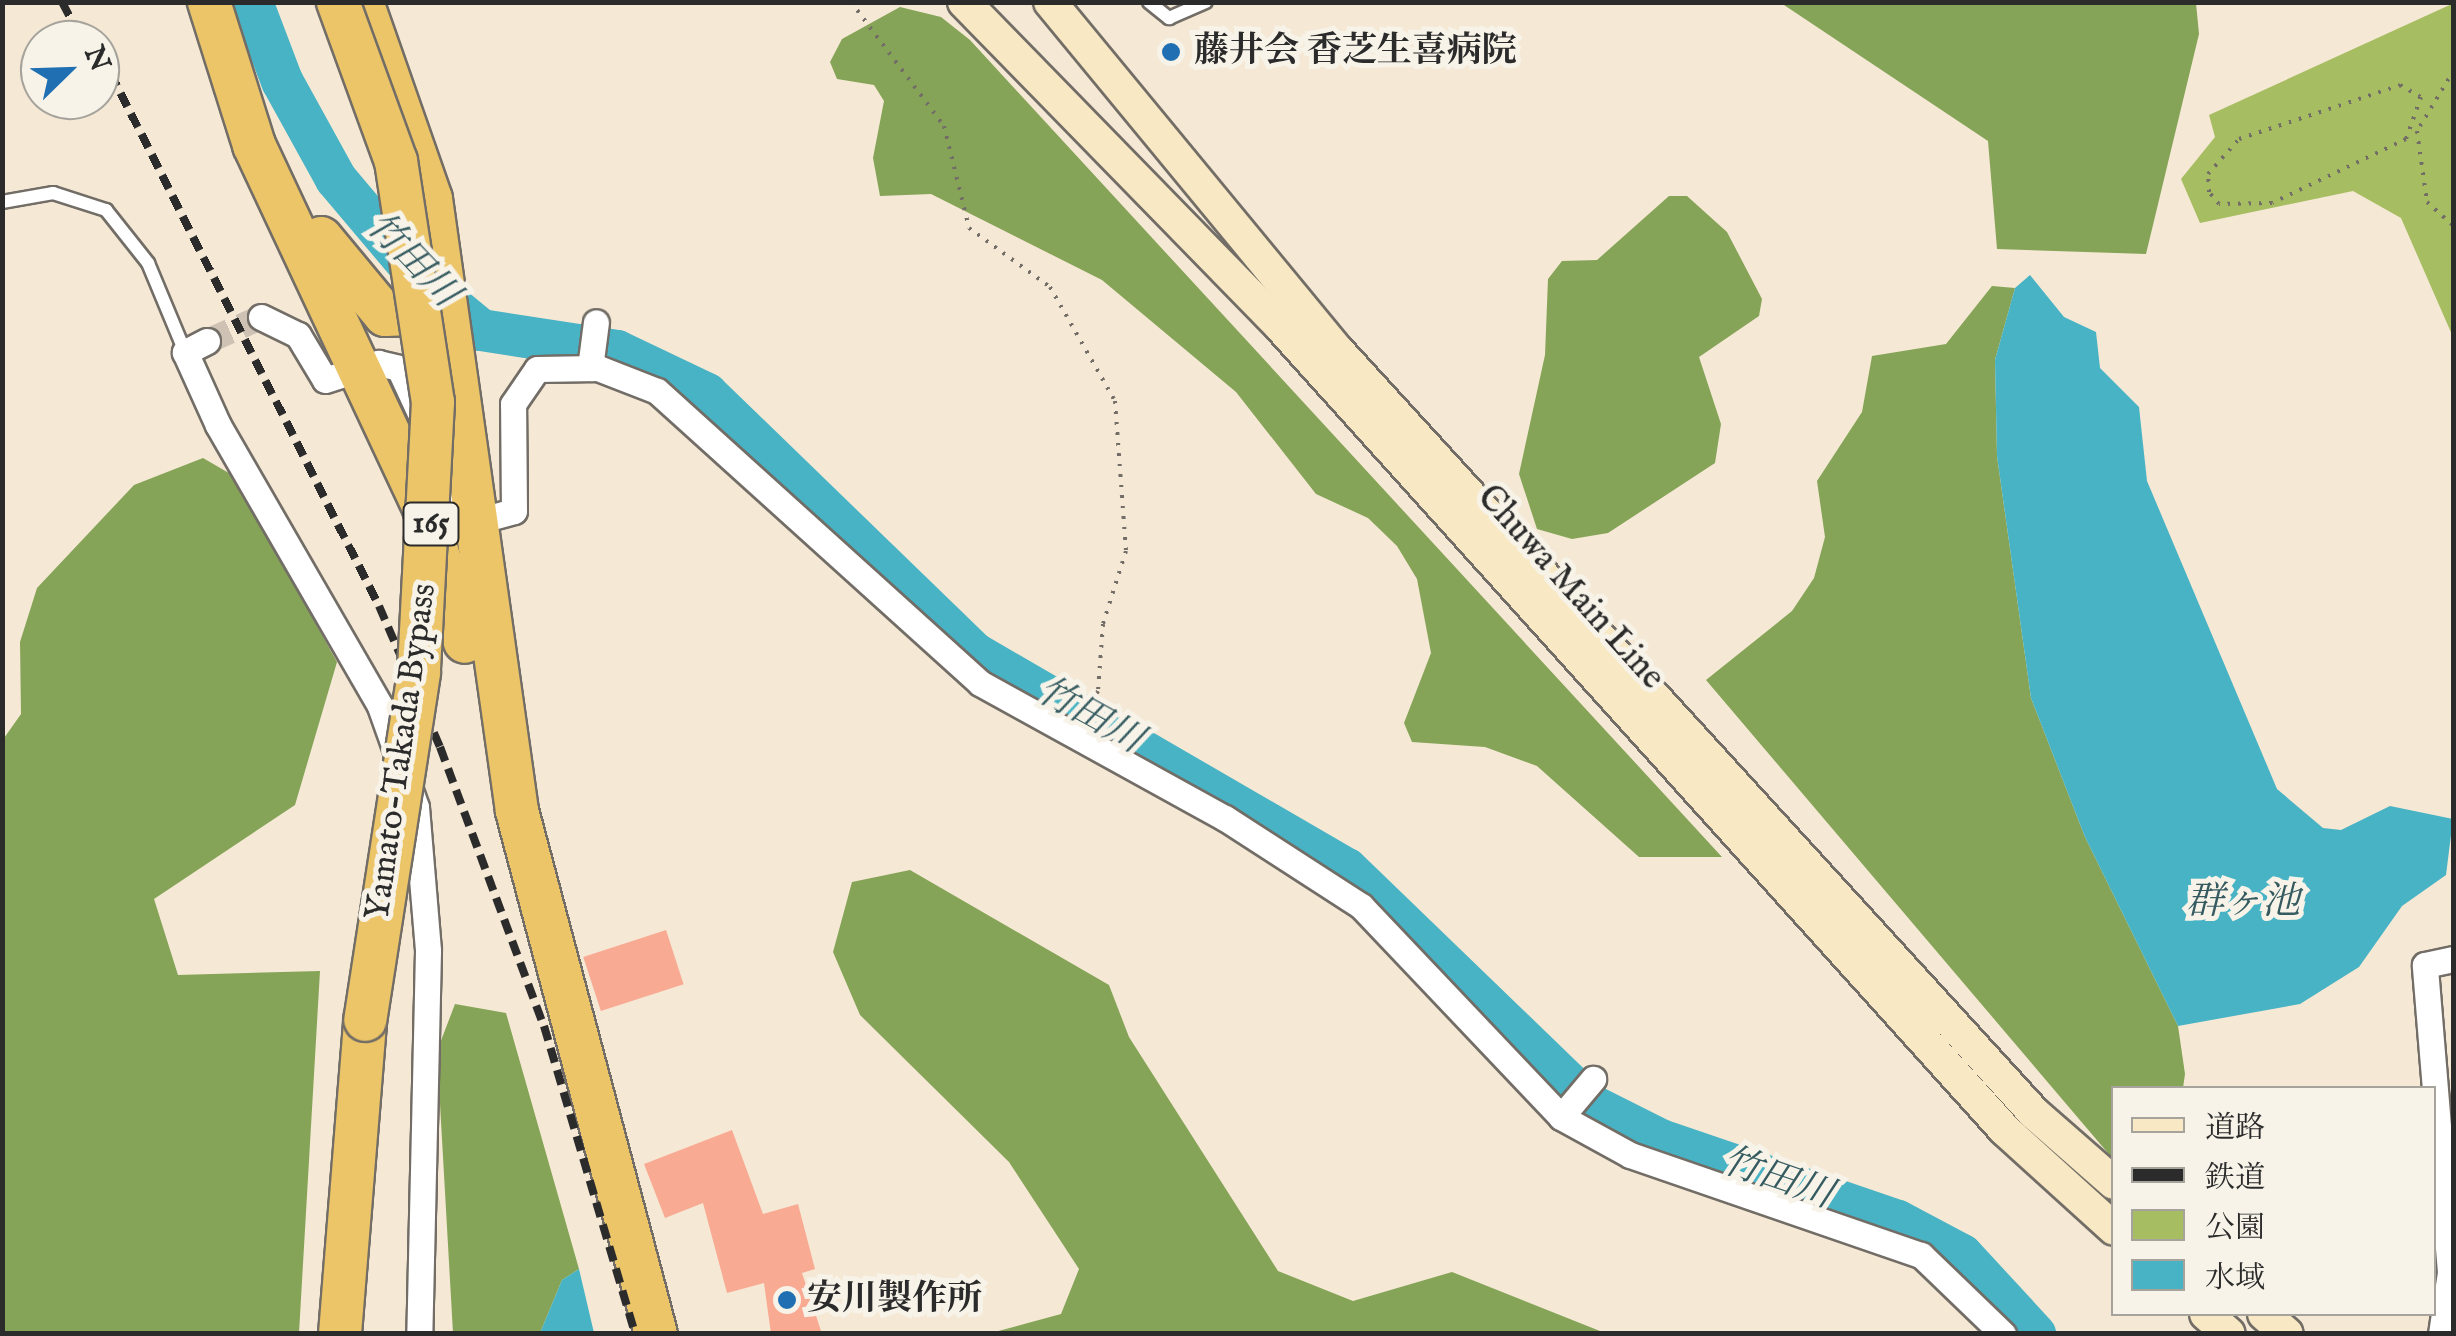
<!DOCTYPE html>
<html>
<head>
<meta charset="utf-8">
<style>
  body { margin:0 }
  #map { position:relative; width:2456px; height:1336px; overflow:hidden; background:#f5e8d5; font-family:"IM FELL English","Noto Serif JP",serif }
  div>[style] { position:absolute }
  .green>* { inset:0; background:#a7bd61 }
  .forest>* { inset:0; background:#85a457 }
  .water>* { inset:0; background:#47b3c4 }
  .river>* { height:42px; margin:-21px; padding:0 21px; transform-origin:21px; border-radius:21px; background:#47b3c4 }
  .building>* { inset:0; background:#f9aa93; transform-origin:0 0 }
  .street-tunnel>* { height:25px; margin-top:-12.5px; transform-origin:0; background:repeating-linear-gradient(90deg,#cdc2b3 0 25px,transparent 0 37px) }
  .path>* { height:4px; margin-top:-2px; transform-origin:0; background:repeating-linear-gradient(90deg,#726d66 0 2.5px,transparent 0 10.5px) }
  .roads { filter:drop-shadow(2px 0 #726d66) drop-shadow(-2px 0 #726d66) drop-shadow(0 2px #726d66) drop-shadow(0 -2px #726d66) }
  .lane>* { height:12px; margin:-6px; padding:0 6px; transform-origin:6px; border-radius:6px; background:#fff }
  .street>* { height:25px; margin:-12.5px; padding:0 12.5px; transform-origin:12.5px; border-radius:12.5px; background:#fff }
  .secondary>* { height:32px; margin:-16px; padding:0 16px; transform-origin:16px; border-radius:16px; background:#f8e8c3 }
  .highway>* { height:42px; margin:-21px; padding:0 21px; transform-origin:21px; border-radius:21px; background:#edc569 }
  .rail>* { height:8px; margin-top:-4px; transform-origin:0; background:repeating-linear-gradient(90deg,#2b2b2b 0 15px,transparent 0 23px) }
  .bridges { filter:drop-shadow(2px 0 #726d66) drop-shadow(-2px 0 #726d66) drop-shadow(0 2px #726d66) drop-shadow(0 -2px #726d66) }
  .highway-bridge>* { height:42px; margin:-21px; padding:0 21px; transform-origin:21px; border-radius:21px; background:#edc569 }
  .dots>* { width:28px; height:28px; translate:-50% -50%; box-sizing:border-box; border:5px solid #f7f3e8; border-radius:50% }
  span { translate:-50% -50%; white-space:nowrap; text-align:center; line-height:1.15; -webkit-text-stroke:10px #f7f3e8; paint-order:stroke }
  .shield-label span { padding:2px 8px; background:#f7f3e8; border:2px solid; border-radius:8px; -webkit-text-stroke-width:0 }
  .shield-label { font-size:32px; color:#2b2b2b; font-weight:700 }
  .poi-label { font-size:35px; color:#2b2b2b; font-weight:700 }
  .left { translate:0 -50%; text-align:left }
  .street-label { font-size:35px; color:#2b2b2b }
  .water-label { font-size:38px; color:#355b61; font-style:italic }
  .frame { position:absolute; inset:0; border:5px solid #2b2b2b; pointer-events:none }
  .legend { position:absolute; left:2111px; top:1086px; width:325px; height:230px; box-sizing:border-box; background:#f7f3e8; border:2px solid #a5a39c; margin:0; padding:12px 18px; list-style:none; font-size:30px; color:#2b2b2b }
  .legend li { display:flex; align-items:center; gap:20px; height:50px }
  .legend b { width:50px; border:2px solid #a5a39c }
  .north { position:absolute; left:20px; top:20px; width:100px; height:100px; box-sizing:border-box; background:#f7f3e8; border:2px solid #a5a39c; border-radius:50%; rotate:67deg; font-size:28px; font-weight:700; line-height:40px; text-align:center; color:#2b2b2b }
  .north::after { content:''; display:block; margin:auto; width:35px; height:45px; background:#1f6fb2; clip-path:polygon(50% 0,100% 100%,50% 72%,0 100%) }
</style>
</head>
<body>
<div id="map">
  <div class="green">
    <i style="clip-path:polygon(2454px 3px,2453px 337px,2401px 218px,2353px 191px,2200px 223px,2181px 179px,2215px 137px,2209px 115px)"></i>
  </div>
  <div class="forest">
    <i style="clip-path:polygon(1781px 3px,2196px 3px,2199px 34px,2146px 254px,1997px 249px,1988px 141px)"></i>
    <i style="clip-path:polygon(900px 7px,941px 17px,970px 40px,1722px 857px,1639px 857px,1537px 766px,1485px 747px,1412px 742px,1404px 723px,1431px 653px,1417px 579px,1397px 546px,1368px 518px,1316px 494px,1236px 392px,1102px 280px,931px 194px,880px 196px,873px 158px,884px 101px,874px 85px,837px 79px,830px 62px,842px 39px)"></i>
    <i style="clip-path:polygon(1669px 196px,1687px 196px,1727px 232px,1762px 299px,1759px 316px,1699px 357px,1721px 424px,1715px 463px,1608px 533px,1572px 539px,1537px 529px,1519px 474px,1545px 355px,1548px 279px,1562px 261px,1597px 260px)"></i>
    <i style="clip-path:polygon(1992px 286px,2015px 288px,1995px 360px,1997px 456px,2031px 698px,2085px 837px,2178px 1026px,2185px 1074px,2183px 1088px,2114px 1088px,2113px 1159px,1706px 680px,1792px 611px,1814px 578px,1825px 537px,1817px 481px,1862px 412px,1872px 356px,1946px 344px)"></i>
    <i style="clip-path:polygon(203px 458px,234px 476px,337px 662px,295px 805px,154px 899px,178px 975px,320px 971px,299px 1333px,3px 1334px,2px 741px,21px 714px,20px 642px,37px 588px,134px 485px)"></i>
    <i style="clip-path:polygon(910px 870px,1109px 985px,1129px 1037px,1278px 1271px,1353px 1301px,1452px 1272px,1605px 1333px,991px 1333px,1061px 1314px,1079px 1269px,1009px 1162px,860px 1015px,833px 952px,852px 882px)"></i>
    <i style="clip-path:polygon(455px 1004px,506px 1013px,579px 1269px,562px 1280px,540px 1333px,453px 1333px,437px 1051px)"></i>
  </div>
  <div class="water">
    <i style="clip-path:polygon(2030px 275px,2064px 317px,2096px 332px,2100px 368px,2139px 407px,2147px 481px,2277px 789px,2323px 828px,2341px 830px,2390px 806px,2453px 819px,2446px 875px,2402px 906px,2359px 967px,2300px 1004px,2178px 1026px,2085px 837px,2031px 698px,1997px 456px,1995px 360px,2015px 288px)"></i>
    <i style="clip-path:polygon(579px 1269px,594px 1333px,540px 1333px,562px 1280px)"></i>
  </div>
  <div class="river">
    <i style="left:252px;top:2px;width:85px;rotate:69.2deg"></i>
    <i style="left:282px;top:81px;width:112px;rotate:61.1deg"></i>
    <i style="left:336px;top:179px;width:136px;rotate:49.8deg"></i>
    <i style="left:424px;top:283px;width:74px;rotate:39.5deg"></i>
    <i style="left:481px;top:330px;width:138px;rotate:8.8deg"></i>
    <i style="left:617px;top:351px;width:100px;rotate:25.5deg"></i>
    <i style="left:707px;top:394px;width:372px;rotate:44.1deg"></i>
    <i style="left:974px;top:653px;width:431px;rotate:30.1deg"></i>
    <i style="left:1347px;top:869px;width:339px;rotate:44deg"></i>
    <i style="left:1591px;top:1105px;width:78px;rotate:26.6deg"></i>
    <i style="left:1661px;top:1140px;width:250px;rotate:18.9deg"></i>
    <i style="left:1898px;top:1221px;width:72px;rotate:28deg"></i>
    <i style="left:1962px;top:1255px;width:108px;rotate:47.3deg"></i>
  </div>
  <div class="building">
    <i style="left:666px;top:930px;width:57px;height:87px;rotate:72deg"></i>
    <i style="clip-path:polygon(732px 1130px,763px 1214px,798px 1204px,815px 1269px,802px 1273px,821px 1331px,771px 1334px,764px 1283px,727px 1293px,703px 1203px,665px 1218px,644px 1164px)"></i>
  </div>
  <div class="street-tunnel">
    <i style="left:207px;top:341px;width:59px;rotate:-24deg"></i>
  </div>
  <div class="path">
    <i style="left:851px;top:2px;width:155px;rotate:53.1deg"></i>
    <i style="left:944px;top:126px;width:105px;rotate:76.2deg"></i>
    <i style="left:969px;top:228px;width:100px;rotate:36.1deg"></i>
    <i style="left:1050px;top:287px;width:131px;rotate:60.3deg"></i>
    <i style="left:1115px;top:401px;width:150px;rotate:85.8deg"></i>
    <i style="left:1126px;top:551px;width:77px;rotate:107.5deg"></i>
    <i style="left:1103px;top:624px;width:67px;rotate:94.3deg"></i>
    <i style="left:1098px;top:691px;width:26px;rotate:119deg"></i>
    <i style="left:2454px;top:70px;width:71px;rotate:121.2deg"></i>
    <i style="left:2417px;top:131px;width:72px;rotate:82deg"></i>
    <i style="left:2427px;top:202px;width:36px;rotate:42deg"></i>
    <i style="left:2400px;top:85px;width:24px;rotate:30deg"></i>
    <i style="left:2421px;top:97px;width:45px;rotate:109.7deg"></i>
    <i style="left:2406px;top:139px;width:148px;rotate:154.5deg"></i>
    <i style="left:2272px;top:203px;width:53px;rotate:178.9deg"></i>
    <i style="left:2219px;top:204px;width:16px;rotate:-130deg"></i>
    <i style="left:2209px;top:192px;width:18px;rotate:-93deg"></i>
    <i style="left:2208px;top:174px;width:47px;rotate:-48.5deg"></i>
    <i style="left:2239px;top:139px;width:170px;rotate:-18.5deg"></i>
  </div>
  <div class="roads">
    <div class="lane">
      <i style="left:1149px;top:2px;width:26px;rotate:39deg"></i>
      <i style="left:1169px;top:18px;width:40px;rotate:-23.4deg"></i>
      <i style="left:2px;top:202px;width:52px;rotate:-10deg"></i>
      <i style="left:53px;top:193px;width:56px;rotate:17.8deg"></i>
      <i style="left:106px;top:210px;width:68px;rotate:51.6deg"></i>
      <i style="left:148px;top:263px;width:96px;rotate:67.4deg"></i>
    </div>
    <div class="street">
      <i style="left:261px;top:317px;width:41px;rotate:25.9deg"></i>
      <i style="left:298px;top:335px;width:52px;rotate:59deg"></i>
      <i style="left:325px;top:380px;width:56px;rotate:-17.8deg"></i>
      <i style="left:378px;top:363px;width:22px;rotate:13deg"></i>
      <i style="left:399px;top:368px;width:47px;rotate:65.1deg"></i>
      <i style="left:207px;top:341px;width:25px;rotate:153deg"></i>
      <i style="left:185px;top:352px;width:80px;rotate:65.7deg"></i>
      <i style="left:218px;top:425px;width:324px;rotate:60deg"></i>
      <i style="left:380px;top:706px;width:107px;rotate:70.4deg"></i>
      <i style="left:416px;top:807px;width:144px;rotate:85.2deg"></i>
      <i style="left:428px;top:951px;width:383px;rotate:91.3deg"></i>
      <i style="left:590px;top:368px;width:46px;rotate:-82.6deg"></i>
      <i style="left:437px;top:479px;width:39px;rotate:69deg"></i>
      <i style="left:451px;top:515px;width:24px;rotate:17deg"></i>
      <i style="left:474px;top:522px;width:41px;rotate:-15.4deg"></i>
      <i style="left:514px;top:511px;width:107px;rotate:-90.5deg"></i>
      <i style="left:513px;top:404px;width:42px;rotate:-55.6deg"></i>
      <i style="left:537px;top:369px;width:61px;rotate:-0.9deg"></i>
      <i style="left:598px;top:368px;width:63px;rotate:21.3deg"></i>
      <i style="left:657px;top:391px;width:435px;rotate:42.1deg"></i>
      <i style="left:980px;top:683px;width:280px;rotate:28.9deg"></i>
      <i style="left:1225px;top:818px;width:162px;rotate:32.9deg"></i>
      <i style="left:1361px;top:906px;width:291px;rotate:46.5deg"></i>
      <i style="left:1561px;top:1117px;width:79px;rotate:28.8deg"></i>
      <i style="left:1630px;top:1155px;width:308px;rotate:19deg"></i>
      <i style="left:1921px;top:1255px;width:114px;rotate:43.9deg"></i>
      <i style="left:1561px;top:1117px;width:50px;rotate:-49.9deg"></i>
      <i style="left:2441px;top:1334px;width:63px;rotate:-81.7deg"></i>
      <i style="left:2450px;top:1272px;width:308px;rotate:-94.7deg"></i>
      <i style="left:2425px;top:965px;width:30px;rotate:-12deg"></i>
    </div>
    <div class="secondary">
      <i style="left:964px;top:2px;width:454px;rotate:45.7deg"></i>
      <i style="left:1281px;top:327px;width:1081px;rotate:47.96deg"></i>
      <i style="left:2005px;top:1130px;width:147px;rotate:42.2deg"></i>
      <i style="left:1050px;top:2px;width:451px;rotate:50.5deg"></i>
      <i style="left:1337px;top:350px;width:1033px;rotate:47.59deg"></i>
      <i style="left:2034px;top:1113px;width:106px;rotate:41.2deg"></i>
      <i style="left:2206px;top:1314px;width:30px;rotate:41deg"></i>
      <i style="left:2264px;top:1314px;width:30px;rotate:41deg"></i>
    </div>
    <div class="highway">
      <i style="left:209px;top:2px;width:150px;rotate:72.5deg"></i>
      <i style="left:254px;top:145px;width:398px;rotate:64.9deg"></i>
      <i style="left:423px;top:505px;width:143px;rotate:73deg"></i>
      <i style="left:362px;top:2px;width:209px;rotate:70.7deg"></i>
      <i style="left:431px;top:199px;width:618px;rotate:82deg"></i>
      <i style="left:517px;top:811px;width:541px;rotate:75.12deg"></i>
      <i style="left:321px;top:238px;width:100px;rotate:50.3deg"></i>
      <i style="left:385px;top:315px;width:36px;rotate:-2deg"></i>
      <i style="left:421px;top:314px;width:34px;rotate:-60deg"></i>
      <i style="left:340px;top:1334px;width:315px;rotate:-85.4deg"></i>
    </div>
  </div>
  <div class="rail">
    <i style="left:62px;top:2px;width:43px;rotate:62.2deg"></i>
    <i style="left:100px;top:52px;width:620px;rotate:63.27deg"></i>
    <i style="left:379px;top:606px;width:154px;rotate:66.6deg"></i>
    <i style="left:440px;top:747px;width:298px;rotate:69.6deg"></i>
    <i style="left:544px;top:1026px;width:321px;rotate:73.5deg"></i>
  </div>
  <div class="bridges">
    <div class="highway-bridge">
      <i style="left:338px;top:2px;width:169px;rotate:70deg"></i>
      <i style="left:396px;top:161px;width:244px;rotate:81.3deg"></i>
      <i style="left:433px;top:402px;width:271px;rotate:93deg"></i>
      <i style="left:419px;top:673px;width:351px;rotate:98.8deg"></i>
    </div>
  </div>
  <div class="dots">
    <i style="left:1171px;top:52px;background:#1f6fb2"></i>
    <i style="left:787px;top:1300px;background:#1f6fb2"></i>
  </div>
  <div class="shield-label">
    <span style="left:431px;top:524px">165</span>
  </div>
  <div class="poi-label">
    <span class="left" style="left:1194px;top:52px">藤井会 香芝生喜病院</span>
    <span class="left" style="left:807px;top:1300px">安川製作所</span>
  </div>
  <div class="street-label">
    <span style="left:1570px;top:588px;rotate:48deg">Chuwa Main Line</span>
    <span style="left:402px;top:752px;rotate:-82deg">Yamato-Takada Bypass</span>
  </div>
  <div class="water-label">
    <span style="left:411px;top:261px;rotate:46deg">竹田川</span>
    <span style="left:1089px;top:717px;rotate:29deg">竹田川</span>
    <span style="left:2243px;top:904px">群ヶ池</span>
    <span style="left:1777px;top:1180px;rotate:19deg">竹田川</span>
  </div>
  <div class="frame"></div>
  <ul class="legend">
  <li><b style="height:12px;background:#f8e8c3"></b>道路</li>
  <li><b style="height:12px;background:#2b2b2b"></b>鉄道</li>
  <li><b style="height:28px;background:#a7bd61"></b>公園</li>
  <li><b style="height:28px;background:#47b3c4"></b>水域</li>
  </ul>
  <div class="north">N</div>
</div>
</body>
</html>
